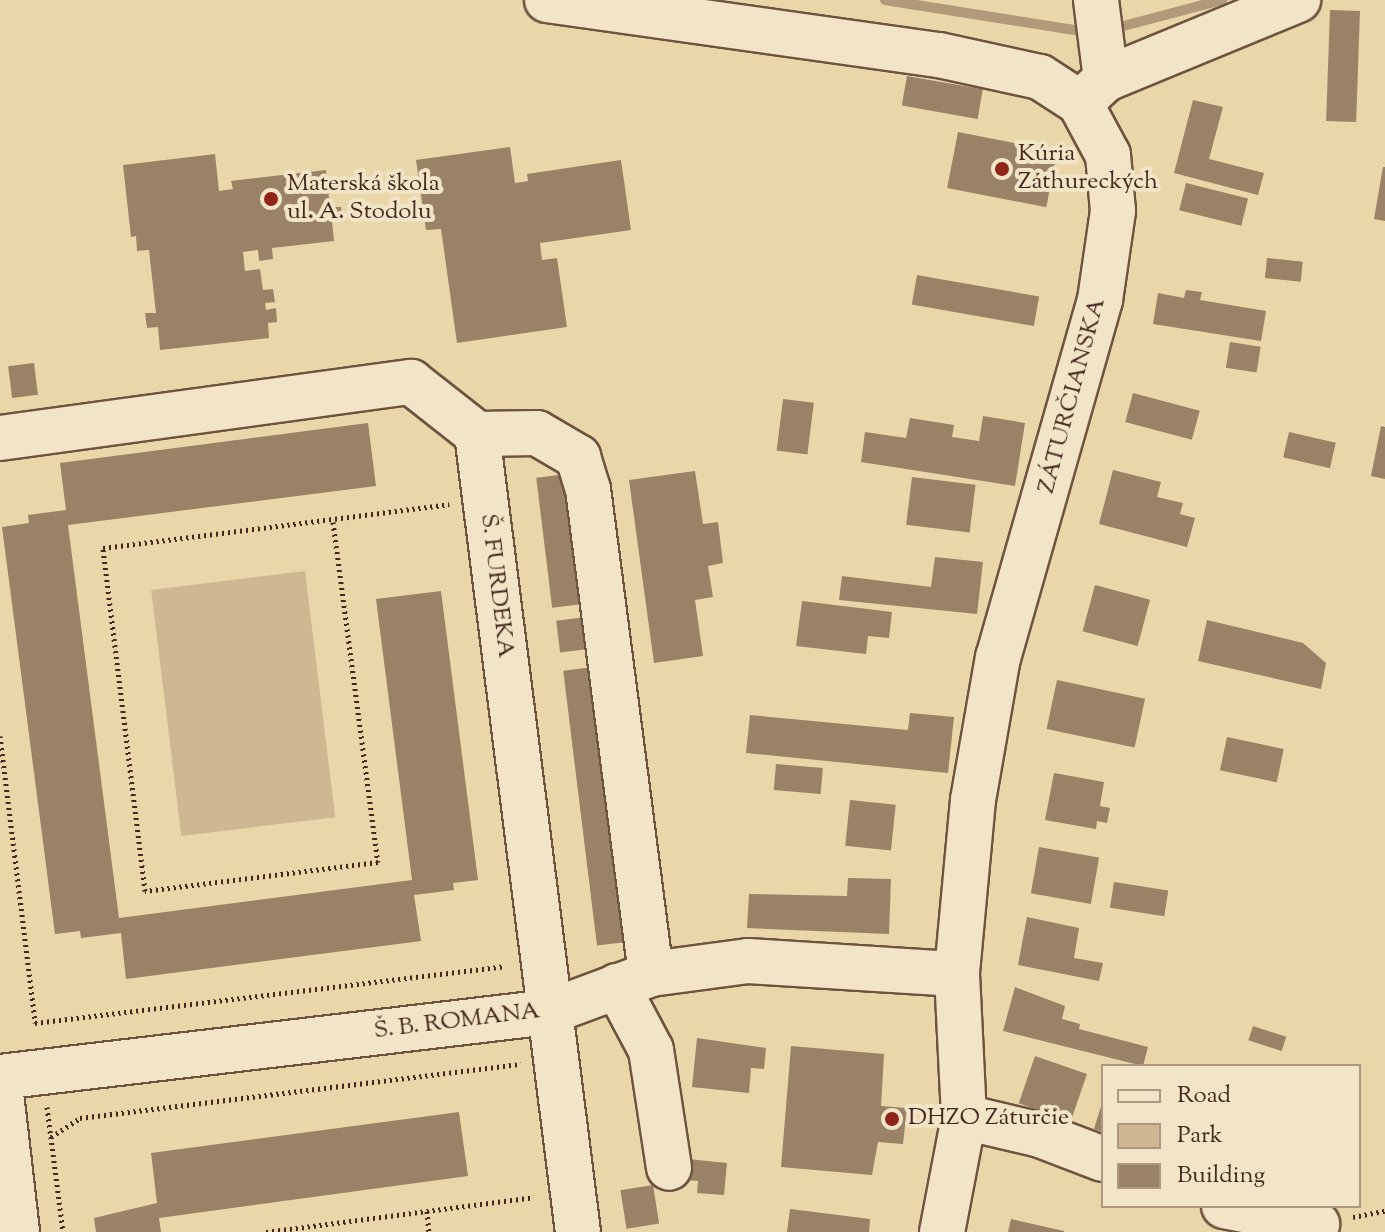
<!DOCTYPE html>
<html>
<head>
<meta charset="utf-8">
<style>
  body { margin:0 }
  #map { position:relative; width:1385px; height:1232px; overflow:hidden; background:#e9d6a9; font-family:"Sorts Mill Goudy",serif }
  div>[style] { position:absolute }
  .green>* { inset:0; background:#cdb891; transform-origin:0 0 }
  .stream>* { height:10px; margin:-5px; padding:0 5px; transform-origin:5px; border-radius:5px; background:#b19a79 }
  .building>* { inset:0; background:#9a8266; transform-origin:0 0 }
  .path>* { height:5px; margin-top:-2.5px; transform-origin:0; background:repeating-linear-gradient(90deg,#45271d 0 2px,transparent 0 6px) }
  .roads { filter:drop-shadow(2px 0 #6e5340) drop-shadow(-2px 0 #6e5340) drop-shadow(0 2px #6e5340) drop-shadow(0 -2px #6e5340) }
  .minor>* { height:44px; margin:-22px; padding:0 22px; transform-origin:22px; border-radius:22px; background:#f1e4c7 }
  .dots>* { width:22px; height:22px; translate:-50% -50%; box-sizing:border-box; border:4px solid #f1e4c7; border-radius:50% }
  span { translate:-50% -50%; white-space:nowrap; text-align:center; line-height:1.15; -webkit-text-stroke:8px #f1e4c7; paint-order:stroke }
  .poi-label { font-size:24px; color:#45271d }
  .left { translate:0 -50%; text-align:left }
  .street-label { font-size:24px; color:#45271d }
  .legend { position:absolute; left:1101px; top:1064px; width:260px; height:144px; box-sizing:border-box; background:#f1e4c7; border:2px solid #ac9883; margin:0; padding:10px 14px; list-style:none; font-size:24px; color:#45271d }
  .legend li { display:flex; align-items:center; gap:16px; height:40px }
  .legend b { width:40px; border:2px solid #ac9883 }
</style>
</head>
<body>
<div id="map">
  <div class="green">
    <i style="left:305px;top:571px;width:248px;height:155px;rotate:83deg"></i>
  </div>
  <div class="stream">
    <i style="left:885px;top:0;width:206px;rotate:9deg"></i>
    <i style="left:1112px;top:29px;width:114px;rotate:-14.8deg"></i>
  </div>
  <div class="building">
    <i style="left:1330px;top:10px;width:30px;height:111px;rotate:2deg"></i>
    <i style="left:907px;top:76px;width:77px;height:30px;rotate:10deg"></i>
    <i style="clip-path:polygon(1193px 100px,1223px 107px,1209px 159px,1264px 173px,1258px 195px,1174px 173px)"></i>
    <i style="left:958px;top:132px;width:101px;height:57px;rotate:11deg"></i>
    <i style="clip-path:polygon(510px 147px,515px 183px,528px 181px,527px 174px,621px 160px,631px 230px,540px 243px,542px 260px,557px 258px,567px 327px,457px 343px,441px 229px,426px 230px,416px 160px)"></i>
    <i style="clip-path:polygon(215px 154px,219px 191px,233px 189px,231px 181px,326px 170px,330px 207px,341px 207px,343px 221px,332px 222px,334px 241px,272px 248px,273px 259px,259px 261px,258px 250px,243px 252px,245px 271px,260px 269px,263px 290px,273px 289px,275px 302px,265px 303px,266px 310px,276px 308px,277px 322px,268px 323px,269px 338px,160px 350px,158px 327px,147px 328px,145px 313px,156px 313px,149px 250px,137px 251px,136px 236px,131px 237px,123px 165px)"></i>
    <i style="clip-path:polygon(1383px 167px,1385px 167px,1385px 221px,1374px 219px)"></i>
    <i style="left:1186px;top:183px;width:64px;height:28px;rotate:14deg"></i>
    <i style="left:1267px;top:258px;width:36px;height:20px;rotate:6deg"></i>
    <i style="left:917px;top:275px;width:124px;height:30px;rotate:10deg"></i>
    <i style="clip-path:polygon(1186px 290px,1202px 292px,1200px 300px,1266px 311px,1261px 341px,1153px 324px,1158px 293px,1184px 298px)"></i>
    <i style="left:1230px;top:342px;width:31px;height:26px;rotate:9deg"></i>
    <i style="left:34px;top:363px;width:32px;height:26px;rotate:83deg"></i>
    <i style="left:1133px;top:393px;width:69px;height:30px;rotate:15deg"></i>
    <i style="left:783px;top:399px;width:31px;height:52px;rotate:7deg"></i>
    <i style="clip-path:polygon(983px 416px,1025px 423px,1015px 486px,861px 462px,865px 432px,906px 438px,910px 418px,954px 425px,952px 437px,979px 441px)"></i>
    <i style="clip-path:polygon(368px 423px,376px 486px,68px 525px,119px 918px,412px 880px,376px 599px,441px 591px,478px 880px,453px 883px,454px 890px,414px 895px,421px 941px,126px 979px,121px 933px,81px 938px,80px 931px,55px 934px,2px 527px,29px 523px,28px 515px,66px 510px,60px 463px)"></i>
    <i style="clip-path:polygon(1381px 426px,1385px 427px,1385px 479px,1371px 476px)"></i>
    <i style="left:1289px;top:432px;width:48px;height:26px;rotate:13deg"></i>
    <i style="clip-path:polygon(1113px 470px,1161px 482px,1157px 497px,1183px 503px,1180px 514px,1195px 518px,1187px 547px,1099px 524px)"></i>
    <i style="clip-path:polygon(695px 471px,703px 524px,718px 522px,723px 563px,708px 566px,713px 597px,695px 600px,703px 656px,654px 663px,629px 480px)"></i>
    <i style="left:567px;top:474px;width:131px;height:31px;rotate:83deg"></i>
    <i style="left:912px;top:477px;width:64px;height:48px;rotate:7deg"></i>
    <i style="clip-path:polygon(935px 557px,983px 562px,977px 614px,839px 600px,842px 576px,931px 587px)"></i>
    <i style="left:1095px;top:585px;width:57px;height:48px;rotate:15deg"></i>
    <i style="clip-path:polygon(802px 601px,892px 612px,889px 638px,868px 636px,866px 654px,796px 646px)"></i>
    <i style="left:586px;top:617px;width:32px;height:30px;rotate:83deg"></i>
    <i style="clip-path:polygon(1207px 620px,1303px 643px,1326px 663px,1321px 689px,1198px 661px)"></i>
    <i style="left:593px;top:667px;width:277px;height:30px;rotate:83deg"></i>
    <i style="left:1057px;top:680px;width:90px;height:50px;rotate:12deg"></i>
    <i style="clip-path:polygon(910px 713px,954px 717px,948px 773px,746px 753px,750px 715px,908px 730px)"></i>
    <i style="left:1227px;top:737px;width:58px;height:34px;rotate:12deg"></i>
    <i style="left:776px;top:764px;width:47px;height:26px;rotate:5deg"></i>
    <i style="clip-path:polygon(1054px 773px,1104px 782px,1100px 806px,1110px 808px,1107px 823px,1097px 821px,1096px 829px,1045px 820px)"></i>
    <i style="left:850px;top:800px;width:46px;height:46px;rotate:6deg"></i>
    <i style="left:1039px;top:847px;width:61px;height:47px;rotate:10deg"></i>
    <i style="clip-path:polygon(848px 878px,891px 879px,889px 934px,747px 928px,749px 894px,847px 896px)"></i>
    <i style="left:1114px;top:882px;width:55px;height:26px;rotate:9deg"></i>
    <i style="clip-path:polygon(1027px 917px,1079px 928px,1074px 958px,1103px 963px,1099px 981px,1018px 965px)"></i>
    <i style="clip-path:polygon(1015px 987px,1065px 1006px,1062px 1019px,1080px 1024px,1079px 1029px,1148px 1047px,1143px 1066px,1003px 1031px)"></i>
    <i style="left:1253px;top:1026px;width:35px;height:15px;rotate:18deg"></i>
    <i style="clip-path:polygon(697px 1038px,766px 1048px,764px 1069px,751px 1068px,749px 1093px,692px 1087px)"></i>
    <i style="clip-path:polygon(791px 1046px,884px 1054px,881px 1106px,907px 1108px,903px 1144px,878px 1142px,872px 1175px,781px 1167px)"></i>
    <i style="left:1035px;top:1056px;width:55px;height:50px;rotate:19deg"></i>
    <i style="clip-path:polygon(1102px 1103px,1103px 1103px,1103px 1132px,1094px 1129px)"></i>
    <i style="clip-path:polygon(459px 1112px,468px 1176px,159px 1218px,161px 1232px,96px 1232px,94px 1218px,157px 1203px,151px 1153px)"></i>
    <i style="clip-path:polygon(688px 1159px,727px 1163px,724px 1195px,697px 1193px,698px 1181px,686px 1180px)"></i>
    <i style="left:653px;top:1185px;width:39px;height:33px;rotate:81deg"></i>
    <i style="clip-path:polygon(790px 1209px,870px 1219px,869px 1232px,787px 1232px)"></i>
    <i style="clip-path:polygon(1011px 1219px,1064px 1231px,1064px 1232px,1008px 1232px)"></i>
  </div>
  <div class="path">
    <i style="left:333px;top:522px;width:343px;rotate:82.5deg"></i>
    <i style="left:378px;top:862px;width:235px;rotate:172.9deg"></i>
    <i style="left:145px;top:891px;width:346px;rotate:-97deg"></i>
    <i style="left:103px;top:548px;width:349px;rotate:-7.2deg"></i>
    <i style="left:0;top:736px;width:289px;rotate:83deg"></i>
    <i style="left:35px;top:1023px;width:473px;rotate:-6.9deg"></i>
    <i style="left:47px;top:1107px;width:126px;rotate:82.7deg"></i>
    <i style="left:51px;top:1137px;width:35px;rotate:-33deg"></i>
    <i style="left:80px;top:1118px;width:444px;rotate:-7deg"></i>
    <i style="left:427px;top:1211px;width:21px;rotate:85deg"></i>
    <i style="left:1353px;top:1217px;width:33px;rotate:-11deg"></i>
    <i style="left:266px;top:1232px;width:270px;rotate:-7.4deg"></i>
  </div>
  <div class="roads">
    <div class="minor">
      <i style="left:547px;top:0;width:396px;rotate:8deg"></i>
      <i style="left:939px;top:55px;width:103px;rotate:12.3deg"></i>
      <i style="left:1040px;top:77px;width:48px;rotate:33deg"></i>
      <i style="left:1080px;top:103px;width:59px;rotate:61.7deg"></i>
      <i style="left:1108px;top:155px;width:56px;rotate:84.9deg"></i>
      <i style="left:1113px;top:211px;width:90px;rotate:98.3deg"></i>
      <i style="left:1100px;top:300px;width:371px;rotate:105.9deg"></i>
      <i style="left:998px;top:657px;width:145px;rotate:99.9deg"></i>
      <i style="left:973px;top:800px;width:175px;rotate:95.3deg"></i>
      <i style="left:957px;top:974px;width:143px;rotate:87.2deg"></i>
      <i style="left:964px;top:1117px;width:117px;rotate:100.8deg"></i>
      <i style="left:1096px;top:0;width:80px;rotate:82.8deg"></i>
      <i style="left:1080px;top:103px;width:35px;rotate:-43deg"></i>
      <i style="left:1106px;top:79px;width:208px;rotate:-22.4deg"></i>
      <i style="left:477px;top:434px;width:60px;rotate:-1deg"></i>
      <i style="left:537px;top:433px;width:48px;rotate:30.3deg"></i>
      <i style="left:578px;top:457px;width:34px;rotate:73deg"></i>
      <i style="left:588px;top:489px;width:489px;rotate:82.6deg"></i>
      <i style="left:0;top:438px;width:415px;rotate:-7.8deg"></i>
      <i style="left:411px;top:382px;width:84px;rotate:38.2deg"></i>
      <i style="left:477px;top:434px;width:804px;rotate:82.79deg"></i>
      <i style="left:617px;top:986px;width:72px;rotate:62deg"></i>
      <i style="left:651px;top:1050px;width:119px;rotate:81.3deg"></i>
      <i style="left:0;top:1077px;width:553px;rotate:-6.75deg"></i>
      <i style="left:549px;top:1012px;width:109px;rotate:-20.4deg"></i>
      <i style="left:651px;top:974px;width:98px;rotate:-7.6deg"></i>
      <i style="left:748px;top:961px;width:209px;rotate:3.6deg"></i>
      <i style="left:0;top:1085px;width:148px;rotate:83.4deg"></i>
      <i style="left:964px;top:1117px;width:78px;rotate:13.3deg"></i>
      <i style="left:1040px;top:1135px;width:67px;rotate:20.9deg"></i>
      <i style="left:1224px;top:1206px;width:95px;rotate:11deg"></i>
    </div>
  </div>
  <div class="dots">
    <i style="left:1002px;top:169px;background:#8f2418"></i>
    <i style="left:271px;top:199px;background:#8f2418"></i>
    <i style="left:892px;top:1119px;background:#8f2418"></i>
  </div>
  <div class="poi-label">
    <span class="left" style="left:1018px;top:169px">Kúria<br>Záthureckých</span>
    <span class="left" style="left:287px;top:199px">Materská škola<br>ul. A. Stodolu</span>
    <span class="left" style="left:908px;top:1119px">DHZO Záturčie</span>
  </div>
  <div class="street-label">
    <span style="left:1073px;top:396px;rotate:-75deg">ZÁTURČIANSKA</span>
    <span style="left:496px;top:586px;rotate:83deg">Š. FURDEKA</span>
    <span style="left:457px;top:1022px;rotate:-7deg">Š. B. ROMANA</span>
  </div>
  <ul class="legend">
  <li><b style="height:10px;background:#f1e4c7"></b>Road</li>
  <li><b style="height:22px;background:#cdb891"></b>Park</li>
  <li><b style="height:22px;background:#9a8266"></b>Building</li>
  </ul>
</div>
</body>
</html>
